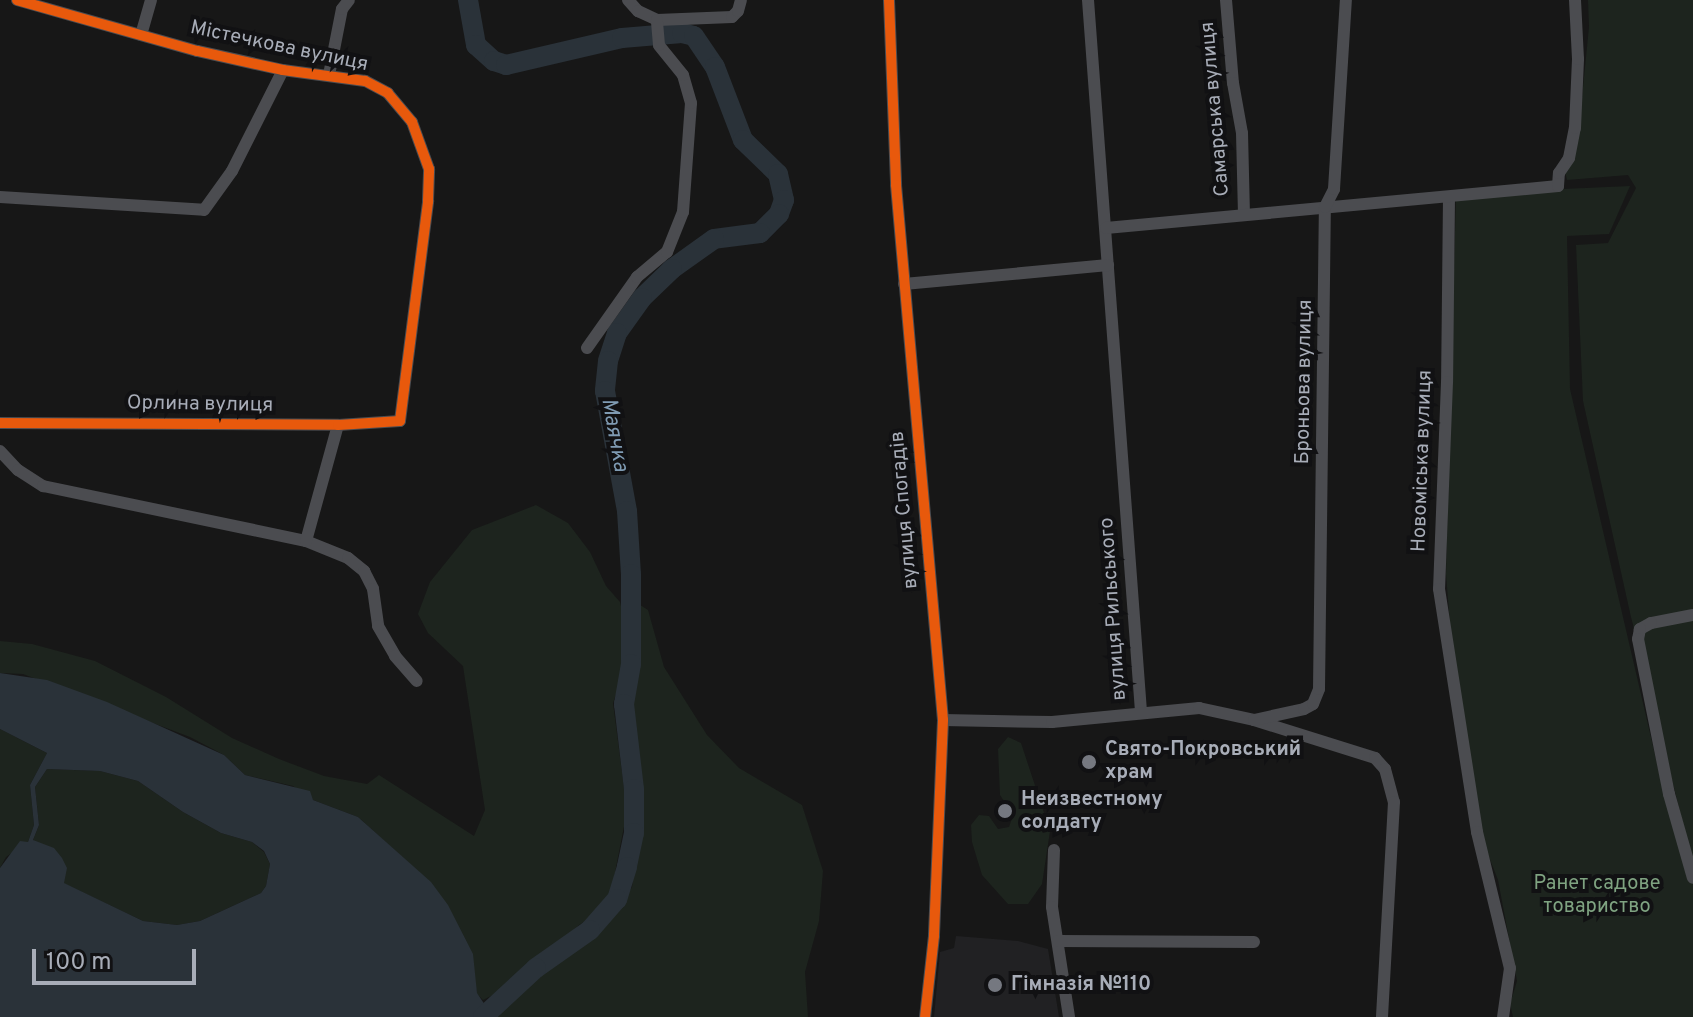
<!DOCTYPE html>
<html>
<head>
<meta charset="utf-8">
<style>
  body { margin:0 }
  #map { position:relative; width:1693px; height:1017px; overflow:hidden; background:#171717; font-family:Overpass,sans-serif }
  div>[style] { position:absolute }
  .built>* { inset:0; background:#212123 }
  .green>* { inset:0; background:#1d241e }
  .water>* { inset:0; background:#2a3239 }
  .river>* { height:20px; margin:-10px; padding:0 10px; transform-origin:10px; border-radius:10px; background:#2a3239 }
  .minor>* { height:12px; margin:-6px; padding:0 6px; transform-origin:6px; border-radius:6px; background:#4b4c50 }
  .cycleway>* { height:10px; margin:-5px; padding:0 5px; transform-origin:5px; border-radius:5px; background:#e8590c }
  .dots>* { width:22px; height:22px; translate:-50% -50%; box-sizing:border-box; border:4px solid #111113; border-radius:50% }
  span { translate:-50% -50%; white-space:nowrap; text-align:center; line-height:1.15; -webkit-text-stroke:8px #111113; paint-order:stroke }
  .street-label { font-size:20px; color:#a8adb8 }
  .poi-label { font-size:20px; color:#a8adb8; font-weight:700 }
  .left { translate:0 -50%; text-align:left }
  .park-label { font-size:20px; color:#7fa381 }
  .water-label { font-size:22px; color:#7f9bb3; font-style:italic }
  .scale { position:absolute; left:32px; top:949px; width:164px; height:36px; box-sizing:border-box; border:4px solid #a8adb8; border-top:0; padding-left:10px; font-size:24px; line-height:28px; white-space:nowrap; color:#a8adb8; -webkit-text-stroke:6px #111113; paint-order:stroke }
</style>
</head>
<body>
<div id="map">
  <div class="built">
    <i style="clip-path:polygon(956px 936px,1018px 941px,1048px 949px,1059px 1017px,934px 1017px,940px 952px,954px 948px)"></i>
  </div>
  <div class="green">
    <i style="clip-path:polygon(1588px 0,1693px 0,1693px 863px,1631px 617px,1583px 401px,1576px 245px,1608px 243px,1636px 188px,1628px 175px,1567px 180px,1565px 172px,1578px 138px,1589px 27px)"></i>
    <i style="clip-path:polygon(1630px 186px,1609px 234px,1567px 236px,1570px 389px,1666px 802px,1693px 885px,1693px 1017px,1513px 1017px,1510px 1004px,1517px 981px,1498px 880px,1482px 839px,1451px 637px,1446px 574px,1456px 194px)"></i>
    <i style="clip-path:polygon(536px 505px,568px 523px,590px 552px,606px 586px,620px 602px,625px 622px,624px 672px,613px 703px,627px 811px,612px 888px,597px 914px,579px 925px,511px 986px,483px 1000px,477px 994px,471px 962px,430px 882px,358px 817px,313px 800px,293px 786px,245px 775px,224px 755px,190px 737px,23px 674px,0 673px,0 641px,32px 644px,95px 661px,166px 697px,232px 738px,279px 759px,324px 776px,367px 784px,379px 775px,474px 836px,485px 810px,463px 666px,428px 633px,418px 614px,430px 582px,472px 530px)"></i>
    <i style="clip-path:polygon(637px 603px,648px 610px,664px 667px,707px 735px,739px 768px,802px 805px,823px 871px,819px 921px,805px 972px,808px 1017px,497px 1017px,508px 1002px,553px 963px,608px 923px,632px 887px,643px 798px,630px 733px,639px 629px)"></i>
    <i style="clip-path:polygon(0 729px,47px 753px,30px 785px,34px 825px,28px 842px,6px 857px,0 868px)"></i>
    <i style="clip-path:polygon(1008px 737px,1021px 743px,1050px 831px,1042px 884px,1028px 904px,1008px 904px,982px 875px,972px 842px,971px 825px,979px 815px,989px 816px,998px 829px,1009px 827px,1013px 815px,1000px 795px,998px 749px)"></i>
    <i style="clip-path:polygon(47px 769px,100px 771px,138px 781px,183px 812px,221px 833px,252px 842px,264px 852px,270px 864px,266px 886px,261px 893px,200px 921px,177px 925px,143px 921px,63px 883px,63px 875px,33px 840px,39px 825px,35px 787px)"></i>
  </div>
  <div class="water">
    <i style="clip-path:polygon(evenodd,0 673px,47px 680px,107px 702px,224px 755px,245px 775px,310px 791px,313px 800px,358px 817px,431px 882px,448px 905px,473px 954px,477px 993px,493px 1017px,0 1017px,0 868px,20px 841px,28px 842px,34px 825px,30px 785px,47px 753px,0 729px,0 673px,47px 769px,100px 771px,138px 781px,183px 812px,221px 833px,252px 842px,264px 851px,270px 864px,266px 886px,261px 893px,200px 921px,177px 925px,143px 921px,64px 883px,67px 868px,62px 858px,54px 848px,33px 840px,39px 825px,35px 787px,47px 769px)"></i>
  </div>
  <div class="river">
    <i style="left:468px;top:0;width:46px;rotate:79.9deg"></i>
    <i style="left:476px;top:45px;width:24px;rotate:42deg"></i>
    <i style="left:494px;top:61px;width:13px;rotate:18deg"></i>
    <i style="left:506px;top:65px;width:119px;rotate:-13.1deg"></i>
    <i style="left:622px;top:38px;width:60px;rotate:-4.8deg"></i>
    <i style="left:682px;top:33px;width:12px;rotate:14deg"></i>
    <i style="left:694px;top:36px;width:37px;rotate:56deg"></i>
    <i style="left:715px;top:67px;width:78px;rotate:69deg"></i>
    <i style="left:743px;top:140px;width:49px;rotate:44.2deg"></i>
    <i style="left:778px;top:174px;width:27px;rotate:77deg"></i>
    <i style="left:784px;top:200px;width:15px;rotate:110deg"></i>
    <i style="left:779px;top:214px;width:27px;rotate:135deg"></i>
    <i style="left:760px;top:233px;width:46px;rotate:172.6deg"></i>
    <i style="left:714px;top:239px;width:52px;rotate:144.5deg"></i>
    <i style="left:672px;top:269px;width:42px;rotate:136deg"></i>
    <i style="left:642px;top:298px;width:43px;rotate:125.5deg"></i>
    <i style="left:617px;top:333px;width:29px;rotate:108deg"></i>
    <i style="left:608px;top:361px;width:30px;rotate:96deg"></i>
    <i style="left:605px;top:391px;width:122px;rotate:79.6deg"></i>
    <i style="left:627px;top:511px;width:63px;rotate:86.4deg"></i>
    <i style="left:631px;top:574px;width:90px;rotate:90deg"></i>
    <i style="left:631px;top:664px;width:41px;rotate:99.9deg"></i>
    <i style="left:624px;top:704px;width:86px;rotate:83.3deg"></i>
    <i style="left:634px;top:789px;width:44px;rotate:90deg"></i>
    <i style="left:634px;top:833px;width:35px;rotate:102deg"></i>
    <i style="left:627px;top:867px;width:34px;rotate:107deg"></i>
    <i style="left:617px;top:899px;width:41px;rotate:131.1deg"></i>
    <i style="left:590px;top:930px;width:66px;rotate:144.9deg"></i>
    <i style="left:536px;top:968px;width:72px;rotate:137.2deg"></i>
  </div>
  <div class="minor">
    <i style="left:628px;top:0;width:15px;rotate:48deg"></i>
    <i style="left:638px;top:11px;width:21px;rotate:25deg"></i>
    <i style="left:657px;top:20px;width:75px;rotate:-2.3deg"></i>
    <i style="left:732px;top:17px;width:8px;rotate:-45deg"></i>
    <i style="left:738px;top:11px;width:11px;rotate:-75deg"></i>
    <i style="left:889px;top:0;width:185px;rotate:87.8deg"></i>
    <i style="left:896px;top:185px;width:537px;rotate:84.98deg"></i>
    <i style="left:943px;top:720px;width:216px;rotate:92.4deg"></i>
    <i style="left:934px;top:936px;width:81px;rotate:96.3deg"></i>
    <i style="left:1088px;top:0;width:713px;rotate:85.74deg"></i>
    <i style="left:1226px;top:0;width:83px;rotate:85.2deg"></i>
    <i style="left:1233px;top:83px;width:51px;rotate:79.8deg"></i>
    <i style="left:1242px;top:133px;width:81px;rotate:88.6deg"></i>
    <i style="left:141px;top:35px;width:36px;rotate:-74deg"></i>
    <i style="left:329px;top:75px;width:67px;rotate:-78.9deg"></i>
    <i style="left:342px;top:9px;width:11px;rotate:-52deg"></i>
    <i style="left:0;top:197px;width:204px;rotate:3.6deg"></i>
    <i style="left:204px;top:210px;width:48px;rotate:-54.3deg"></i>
    <i style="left:232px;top:171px;width:113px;rotate:-63.2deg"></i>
    <i style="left:1449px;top:197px;width:185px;rotate:90.6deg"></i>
    <i style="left:1447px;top:382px;width:207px;rotate:92.2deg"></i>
    <i style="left:1439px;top:589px;width:246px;rotate:81.1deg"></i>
    <i style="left:1477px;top:832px;width:140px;rotate:76.4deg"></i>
    <i style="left:1510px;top:968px;width:49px;rotate:98.1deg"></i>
    <i style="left:1106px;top:228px;width:454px;rotate:-5.3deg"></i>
    <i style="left:1558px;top:186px;width:13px;rotate:-86deg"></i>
    <i style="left:1559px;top:173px;width:18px;rotate:-56deg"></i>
    <i style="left:1569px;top:158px;width:31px;rotate:-79deg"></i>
    <i style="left:1575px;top:128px;width:69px;rotate:-87.5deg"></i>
    <i style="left:1578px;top:59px;width:59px;rotate:-92.9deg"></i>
    <i style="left:904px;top:284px;width:205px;rotate:-5.3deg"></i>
    <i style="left:587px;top:348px;width:87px;rotate:-54.8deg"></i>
    <i style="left:637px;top:277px;width:39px;rotate:-40deg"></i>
    <i style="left:667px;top:252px;width:43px;rotate:-68.2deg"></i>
    <i style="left:683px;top:212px;width:109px;rotate:-85.8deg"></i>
    <i style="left:691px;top:103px;width:29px;rotate:-106deg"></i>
    <i style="left:683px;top:75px;width:38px;rotate:-129deg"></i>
    <i style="left:659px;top:45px;width:25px;rotate:-95deg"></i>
    <i style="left:0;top:423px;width:338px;rotate:0.3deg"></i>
    <i style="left:338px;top:425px;width:62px;rotate:-3.7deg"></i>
    <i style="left:400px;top:421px;width:222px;rotate:-82.7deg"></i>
    <i style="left:428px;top:201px;width:32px;rotate:-88deg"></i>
    <i style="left:429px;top:169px;width:50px;rotate:-109.9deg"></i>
    <i style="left:412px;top:122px;width:38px;rotate:-130deg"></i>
    <i style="left:388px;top:93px;width:26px;rotate:-152deg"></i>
    <i style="left:365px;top:81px;width:83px;rotate:-172.4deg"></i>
    <i style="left:283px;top:70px;width:88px;rotate:-167.5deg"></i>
    <i style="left:197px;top:51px;width:187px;rotate:-164.2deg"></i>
    <i style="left:0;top:451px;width:26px;rotate:47deg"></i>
    <i style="left:18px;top:470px;width:30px;rotate:33deg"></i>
    <i style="left:43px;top:486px;width:269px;rotate:11.8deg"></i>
    <i style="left:306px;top:541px;width:45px;rotate:22deg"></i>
    <i style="left:348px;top:558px;width:21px;rotate:39deg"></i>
    <i style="left:364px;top:571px;width:20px;rotate:63deg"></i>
    <i style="left:373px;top:589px;width:37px;rotate:82deg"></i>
    <i style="left:378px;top:626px;width:34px;rotate:60deg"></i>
    <i style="left:395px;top:656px;width:33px;rotate:49deg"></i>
    <i style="left:306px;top:541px;width:120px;rotate:-74.6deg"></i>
    <i style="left:1693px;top:615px;width:43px;rotate:169.2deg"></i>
    <i style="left:1651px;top:623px;width:13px;rotate:151deg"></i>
    <i style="left:1640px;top:629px;width:10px;rotate:101deg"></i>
    <i style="left:1638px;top:639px;width:158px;rotate:78.7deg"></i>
    <i style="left:1669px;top:794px;width:87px;rotate:74.1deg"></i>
    <i style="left:943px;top:720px;width:109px;rotate:1.1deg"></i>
    <i style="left:1052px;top:722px;width:148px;rotate:-5.4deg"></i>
    <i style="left:1199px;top:708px;width:56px;rotate:12.3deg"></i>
    <i style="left:1254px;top:720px;width:127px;rotate:17.4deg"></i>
    <i style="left:1375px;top:758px;width:15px;rotate:48deg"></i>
    <i style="left:1385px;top:769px;width:34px;rotate:75deg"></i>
    <i style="left:1394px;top:802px;width:215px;rotate:93.2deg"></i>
    <i style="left:1254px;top:720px;width:51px;rotate:-12.4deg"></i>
    <i style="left:1304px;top:709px;width:10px;rotate:-29deg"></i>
    <i style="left:1313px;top:704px;width:16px;rotate:-68deg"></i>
    <i style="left:1319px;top:689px;width:482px;rotate:-89.3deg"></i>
    <i style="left:1325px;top:207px;width:20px;rotate:-63deg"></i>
    <i style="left:1334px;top:189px;width:189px;rotate:-86.4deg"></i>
    <i style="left:1054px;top:850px;width:57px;rotate:92deg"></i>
    <i style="left:1052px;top:907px;width:111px;rotate:81.2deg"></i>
    <i style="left:1058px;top:941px;width:196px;rotate:0.3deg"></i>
  </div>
  <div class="cycleway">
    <i style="left:889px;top:0;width:185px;rotate:87.8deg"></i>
    <i style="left:896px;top:185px;width:537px;rotate:84.98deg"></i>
    <i style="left:943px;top:720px;width:216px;rotate:92.4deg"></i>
    <i style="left:934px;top:936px;width:81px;rotate:96.3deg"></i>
    <i style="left:0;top:423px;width:338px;rotate:0.3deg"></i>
    <i style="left:338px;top:425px;width:62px;rotate:-3.7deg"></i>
    <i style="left:400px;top:421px;width:222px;rotate:-82.7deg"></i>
    <i style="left:428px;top:201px;width:32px;rotate:-88deg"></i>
    <i style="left:429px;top:169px;width:50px;rotate:-109.9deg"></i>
    <i style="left:412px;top:122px;width:38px;rotate:-130deg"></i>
    <i style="left:388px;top:93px;width:26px;rotate:-152deg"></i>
    <i style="left:365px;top:81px;width:83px;rotate:-172.4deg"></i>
    <i style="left:283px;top:70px;width:88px;rotate:-167.5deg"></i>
    <i style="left:197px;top:51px;width:187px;rotate:-164.2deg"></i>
  </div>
  <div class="dots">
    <i style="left:1089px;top:762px;background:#757880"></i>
    <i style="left:1005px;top:811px;background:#757880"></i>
    <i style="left:995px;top:985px;background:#757880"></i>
  </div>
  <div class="street-label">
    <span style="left:279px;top:47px;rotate:12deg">Містечкова вулиця</span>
    <span style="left:1216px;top:109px;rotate:-95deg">Самарська вулиця</span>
    <span style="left:1305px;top:382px;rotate:-89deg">Броньова вулиця</span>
    <span style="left:200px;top:405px;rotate:1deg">Орлина вулиця</span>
    <span style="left:1423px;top:461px;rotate:-88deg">Новоміська вулиця</span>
    <span style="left:905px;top:510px;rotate:-95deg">вулиця Спогадів</span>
    <span style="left:1114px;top:609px;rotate:-94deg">вулиця Рильського</span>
  </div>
  <div class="poi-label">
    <span class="left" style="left:1105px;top:762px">Свято-Покровський<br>храм</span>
    <span class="left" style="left:1021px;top:812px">Неизвестному<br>солдату</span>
    <span class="left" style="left:1011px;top:985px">Гімназія №110</span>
  </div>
  <div class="park-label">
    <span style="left:1597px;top:896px">Ранет садове<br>товариство</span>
  </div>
  <div class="water-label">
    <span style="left:614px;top:435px;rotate:80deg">Маячка</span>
  </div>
  <div class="scale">100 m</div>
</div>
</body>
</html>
